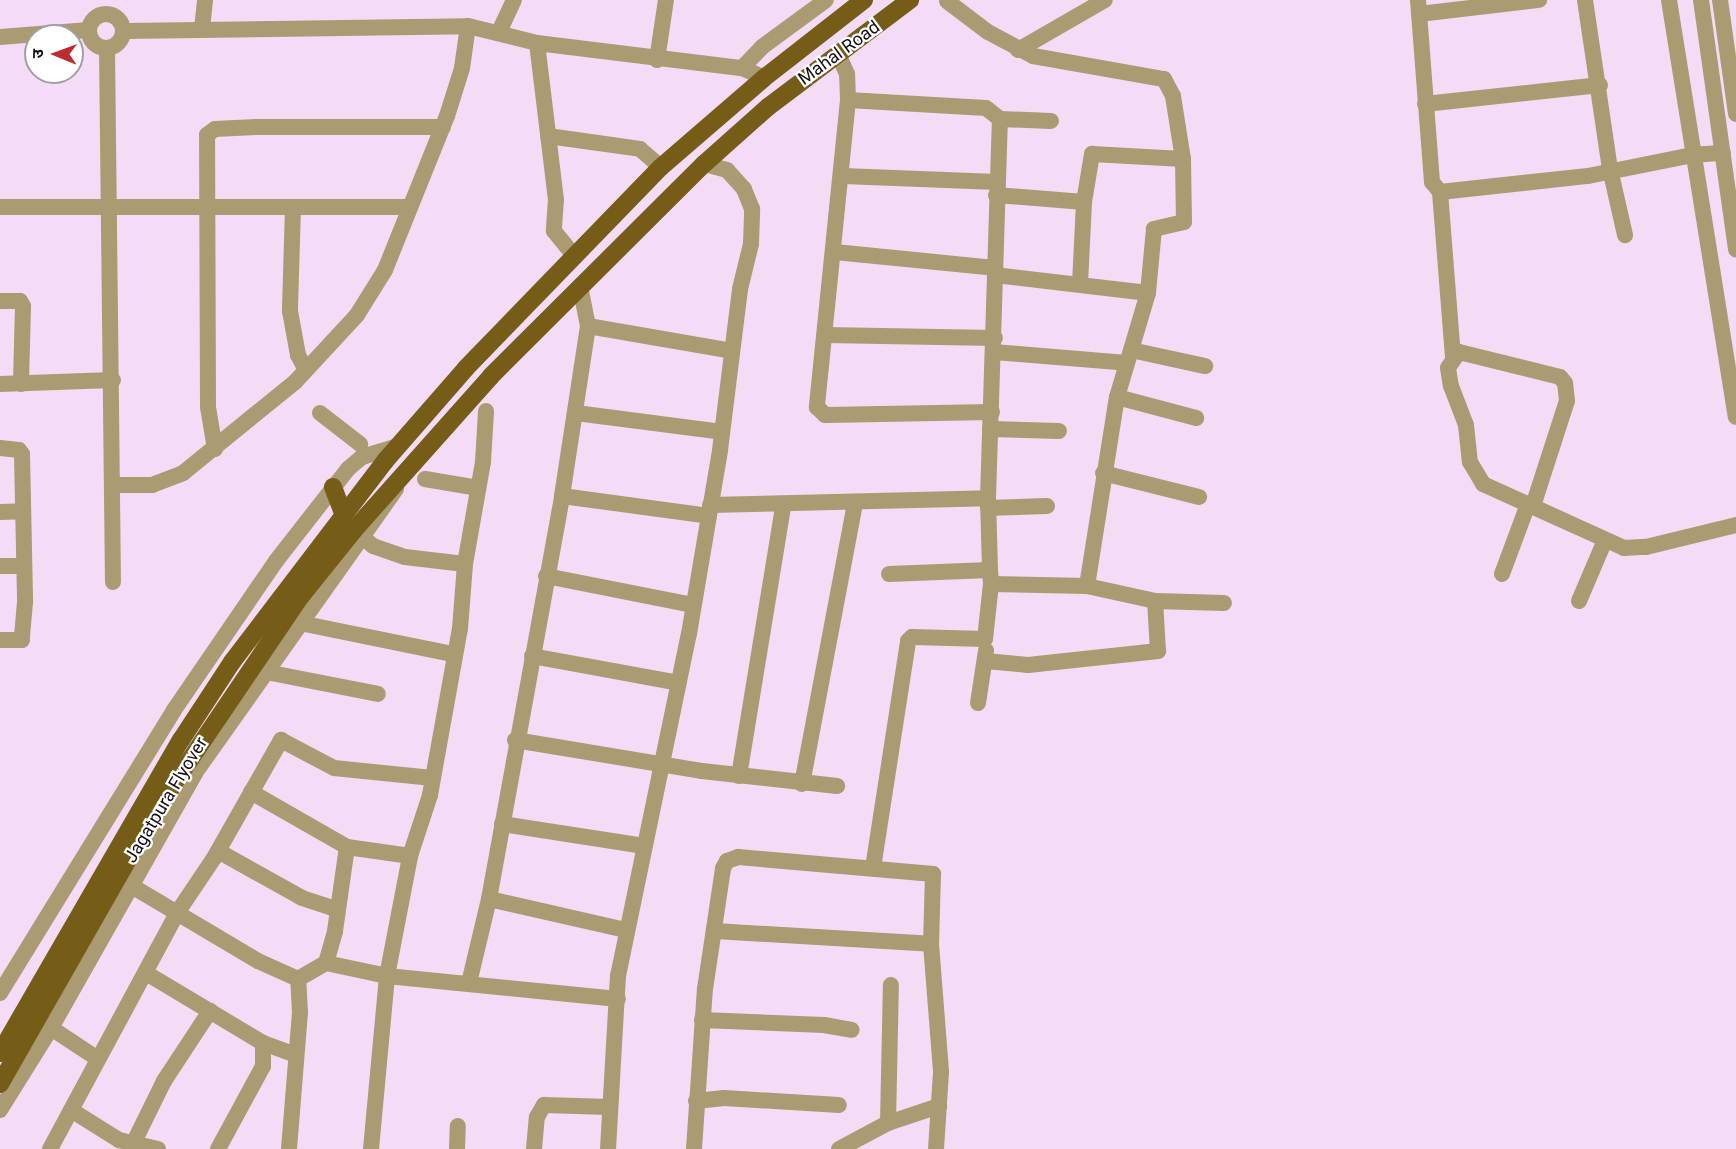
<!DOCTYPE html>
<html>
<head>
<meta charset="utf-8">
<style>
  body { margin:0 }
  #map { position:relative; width:1736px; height:1149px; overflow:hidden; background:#f4dcf7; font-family:Roboto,"Noto Sans Devanagari",sans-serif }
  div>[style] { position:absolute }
  .minor>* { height:16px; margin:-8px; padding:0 8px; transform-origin:8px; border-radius:8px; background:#ab9b72 }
  .minor>.ring { margin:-8px; padding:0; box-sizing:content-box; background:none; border:16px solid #ab9b72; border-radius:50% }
  .major>* { height:18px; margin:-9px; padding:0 9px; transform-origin:9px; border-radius:9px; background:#755d18 }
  span { translate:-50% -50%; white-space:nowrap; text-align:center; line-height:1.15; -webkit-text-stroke:4.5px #fff; paint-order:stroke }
  .street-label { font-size:18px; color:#170f18 }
  .north { position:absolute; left:24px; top:24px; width:60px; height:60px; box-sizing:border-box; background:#fff; border:2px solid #a29fa3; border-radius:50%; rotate:271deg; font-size:16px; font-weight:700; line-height:24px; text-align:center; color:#170f18 }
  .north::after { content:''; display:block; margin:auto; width:21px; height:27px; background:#bc2d30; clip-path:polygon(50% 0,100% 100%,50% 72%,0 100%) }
</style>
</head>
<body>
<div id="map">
  <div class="minor">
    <i style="left:1418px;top:0;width:183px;rotate:85.6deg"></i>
    <i style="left:1432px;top:182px;width:13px;rotate:51deg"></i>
    <i style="left:1440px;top:192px;width:149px;rotate:-6.2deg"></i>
    <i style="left:1588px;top:176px;width:106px;rotate:-11.4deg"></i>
    <i style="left:1692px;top:155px;width:31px;rotate:-4deg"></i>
    <i style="left:1585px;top:0;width:171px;rotate:81.6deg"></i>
    <i style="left:1610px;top:169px;width:68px;rotate:77.2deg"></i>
    <i style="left:1669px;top:0;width:422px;rotate:80.9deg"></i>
    <i style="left:1701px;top:0;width:252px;rotate:82deg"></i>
    <i style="left:1720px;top:0;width:115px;rotate:82deg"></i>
    <i style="left:947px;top:1px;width:51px;rotate:37.1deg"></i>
    <i style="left:988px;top:32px;width:51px;rotate:28.1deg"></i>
    <i style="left:1033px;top:56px;width:133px;rotate:10deg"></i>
    <i style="left:1164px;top:79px;width:19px;rotate:62deg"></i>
    <i style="left:1173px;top:96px;width:64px;rotate:81deg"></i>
    <i class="ring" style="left:89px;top:14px;width:18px;height:18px"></i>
    <i style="left:1419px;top:14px;width:121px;rotate:-6.7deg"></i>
    <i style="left:202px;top:29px;width:29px;rotate:-84deg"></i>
    <i style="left:124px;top:31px;width:344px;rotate:-0.8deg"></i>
    <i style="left:468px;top:26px;width:71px;rotate:13.8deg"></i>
    <i style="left:537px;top:43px;width:207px;rotate:7deg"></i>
    <i style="left:742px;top:68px;width:24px;rotate:24deg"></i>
    <i style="left:499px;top:32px;width:35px;rotate:-65deg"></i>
    <i style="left:0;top:37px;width:89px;rotate:-4.5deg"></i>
    <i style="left:537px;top:43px;width:157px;rotate:83.1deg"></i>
    <i style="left:556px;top:199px;width:32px;rotate:94deg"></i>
    <i style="left:554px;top:231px;width:32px;rotate:51deg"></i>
    <i style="left:107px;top:48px;width:534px;rotate:89.36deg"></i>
    <i style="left:1018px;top:50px;width:100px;rotate:-29.9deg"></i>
    <i style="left:657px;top:60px;width:61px;rotate:-81.5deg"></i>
    <i style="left:742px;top:68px;width:29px;rotate:-46deg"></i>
    <i style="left:762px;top:47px;width:79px;rotate:-36.3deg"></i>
    <i style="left:848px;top:100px;width:309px;rotate:95.8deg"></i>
    <i style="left:817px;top:407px;width:11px;rotate:45deg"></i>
    <i style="left:825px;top:415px;width:167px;rotate:-1deg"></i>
    <i style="left:1425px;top:104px;width:176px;rotate:-6.2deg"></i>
    <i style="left:1000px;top:119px;width:51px;rotate:2.2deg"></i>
    <i style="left:548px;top:136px;width:93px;rotate:8deg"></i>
    <i style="left:640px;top:149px;width:28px;rotate:41deg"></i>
    <i style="left:843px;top:176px;width:154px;rotate:2.2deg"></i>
    <i style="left:1440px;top:192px;width:165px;rotate:85.5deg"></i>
    <i style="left:996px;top:195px;width:88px;rotate:4.5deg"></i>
    <i style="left:0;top:207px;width:409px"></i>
    <i style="left:293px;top:207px;width:104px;rotate:91.7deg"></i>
    <i style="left:290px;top:311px;width:45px;rotate:79.7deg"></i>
    <i style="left:298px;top:355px;width:17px;rotate:62deg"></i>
    <i style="left:835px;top:252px;width:160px;rotate:5.7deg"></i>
    <i style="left:1080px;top:284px;width:82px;rotate:-87.2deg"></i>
    <i style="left:1084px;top:202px;width:49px;rotate:-80.5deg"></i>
    <i style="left:1092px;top:154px;width:91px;rotate:3.1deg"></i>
    <i style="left:1183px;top:159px;width:63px;rotate:89.1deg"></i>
    <i style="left:1184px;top:222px;width:31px;rotate:167deg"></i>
    <i style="left:1154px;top:229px;width:64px;rotate:95.4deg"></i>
    <i style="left:580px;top:286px;width:41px;rotate:78.7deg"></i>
    <i style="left:0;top:301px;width:20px"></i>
    <i style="left:20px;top:301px;width:6px;rotate:59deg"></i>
    <i style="left:23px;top:306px;width:78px;rotate:91.5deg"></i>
    <i style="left:825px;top:335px;width:170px;rotate:1deg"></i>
    <i style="left:1131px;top:350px;width:76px;rotate:12.2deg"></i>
    <i style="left:994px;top:352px;width:133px;rotate:4.7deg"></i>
    <i style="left:0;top:384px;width:113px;rotate:-2deg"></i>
    <i style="left:1117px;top:397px;width:82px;rotate:14.9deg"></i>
    <i style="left:320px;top:413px;width:51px;rotate:37.8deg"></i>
    <i style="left:576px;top:413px;width:147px;rotate:7.4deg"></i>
    <i style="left:990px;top:429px;width:69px;rotate:1.7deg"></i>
    <i style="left:0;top:448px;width:19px;rotate:6deg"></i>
    <i style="left:19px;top:450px;width:5px;rotate:53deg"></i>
    <i style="left:22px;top:454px;width:148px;rotate:88.8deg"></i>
    <i style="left:25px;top:602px;width:38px;rotate:95deg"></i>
    <i style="left:22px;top:640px;width:22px;rotate:180deg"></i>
    <i style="left:215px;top:449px;width:43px;rotate:-99.5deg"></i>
    <i style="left:208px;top:407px;width:272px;rotate:-90.2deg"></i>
    <i style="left:207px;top:135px;width:10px;rotate:-37deg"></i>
    <i style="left:215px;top:129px;width:41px;rotate:-2.8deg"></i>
    <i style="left:256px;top:127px;width:187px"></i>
    <i style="left:1103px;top:473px;width:99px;rotate:14deg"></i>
    <i style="left:425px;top:479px;width:54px;rotate:9.6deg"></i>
    <i style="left:113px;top:485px;width:39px"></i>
    <i style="left:152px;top:485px;width:33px;rotate:-21deg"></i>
    <i style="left:183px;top:473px;width:144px;rotate:-39.1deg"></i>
    <i style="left:295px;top:382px;width:91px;rotate:-47.2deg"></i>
    <i style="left:357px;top:315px;width:53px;rotate:-58.1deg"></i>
    <i style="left:385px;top:270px;width:166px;rotate:-68.1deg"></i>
    <i style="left:447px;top:116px;width:50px;rotate:-72.6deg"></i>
    <i style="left:462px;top:68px;width:42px;rotate:-81.9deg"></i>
    <i style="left:562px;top:496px;width:148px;rotate:7.7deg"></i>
    <i style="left:988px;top:498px;width:72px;rotate:88.4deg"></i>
    <i style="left:710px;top:505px;width:278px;rotate:-1.4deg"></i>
    <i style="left:988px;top:498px;width:379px;rotate:-88.2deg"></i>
    <i style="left:1000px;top:119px;width:18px;rotate:-142deg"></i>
    <i style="left:986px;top:108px;width:138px;rotate:-176.7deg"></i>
    <i style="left:848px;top:100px;width:26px;rotate:-92deg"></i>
    <i style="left:847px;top:74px;width:22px;rotate:-114deg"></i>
    <i style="left:1533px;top:506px;width:110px;rotate:-72.1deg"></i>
    <i style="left:1567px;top:401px;width:18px;rotate:-96deg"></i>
    <i style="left:1565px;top:383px;width:8px;rotate:-130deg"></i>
    <i style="left:1560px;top:377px;width:104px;rotate:-166.1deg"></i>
    <i style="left:1459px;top:352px;width:19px;rotate:125deg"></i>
    <i style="left:1448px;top:368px;width:18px;rotate:81deg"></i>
    <i style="left:1451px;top:386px;width:42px;rotate:69deg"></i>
    <i style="left:1466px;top:425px;width:37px;rotate:84deg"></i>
    <i style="left:1470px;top:462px;width:26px;rotate:59deg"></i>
    <i style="left:1483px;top:484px;width:155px;rotate:24.4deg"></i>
    <i style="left:1624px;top:548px;width:22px;rotate:-3deg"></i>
    <i style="left:1646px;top:547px;width:93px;rotate:-13.7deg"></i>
    <i style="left:988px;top:508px;width:59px;rotate:-1.9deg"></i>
    <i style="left:0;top:512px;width:23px;rotate:-2deg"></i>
    <i style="left:356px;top:532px;width:22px;rotate:39deg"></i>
    <i style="left:373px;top:546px;width:34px;rotate:19deg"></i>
    <i style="left:405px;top:557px;width:60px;rotate:6.7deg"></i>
    <i style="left:0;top:566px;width:24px"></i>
    <i style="left:889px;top:574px;width:101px;rotate:-2.3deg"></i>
    <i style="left:990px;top:570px;width:14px;rotate:86deg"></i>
    <i style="left:991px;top:584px;width:96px;rotate:1.2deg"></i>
    <i style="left:1087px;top:586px;width:191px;rotate:-81deg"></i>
    <i style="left:1117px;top:397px;width:109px;rotate:-73.4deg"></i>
    <i style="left:1148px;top:293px;width:154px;rotate:-173.3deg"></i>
    <i style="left:1502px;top:574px;width:75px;rotate:-69.6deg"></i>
    <i style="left:546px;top:576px;width:149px;rotate:11.2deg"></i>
    <i style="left:1087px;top:586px;width:70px;rotate:12.4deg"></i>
    <i style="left:1155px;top:601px;width:69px;rotate:1.7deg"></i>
    <i style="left:1579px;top:601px;width:66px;rotate:-66.9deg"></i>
    <i style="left:300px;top:623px;width:156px;rotate:11.5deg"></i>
    <i style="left:532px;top:656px;width:149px;rotate:10.4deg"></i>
    <i style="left:986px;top:661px;width:42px;rotate:5.4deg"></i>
    <i style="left:1028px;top:665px;width:131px;rotate:-6.1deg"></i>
    <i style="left:1158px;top:651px;width:50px;rotate:-93.4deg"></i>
    <i style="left:266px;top:672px;width:114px;rotate:11.1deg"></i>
    <i style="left:978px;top:703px;width:53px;rotate:-81.3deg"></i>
    <i style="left:515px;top:740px;width:190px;rotate:9.4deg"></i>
    <i style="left:702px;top:771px;width:136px;rotate:6.3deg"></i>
    <i style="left:739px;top:776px;width:274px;rotate:-80.7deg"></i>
    <i style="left:802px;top:784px;width:286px;rotate:-79.3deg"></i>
    <i style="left:251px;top:792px;width:111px;rotate:29.8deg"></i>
    <i style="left:502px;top:824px;width:144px;rotate:8.8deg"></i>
    <i style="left:218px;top:851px;width:96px;rotate:29.2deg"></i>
    <i style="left:302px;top:898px;width:35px;rotate:18deg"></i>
    <i style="left:873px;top:868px;width:230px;rotate:-81.2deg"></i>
    <i style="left:908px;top:641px;width:6px;rotate:-45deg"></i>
    <i style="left:912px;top:637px;width:73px;rotate:1.6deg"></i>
    <i style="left:985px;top:639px;width:55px;rotate:-83.8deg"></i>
    <i style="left:130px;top:885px;width:149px;rotate:30.7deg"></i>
    <i style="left:258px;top:961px;width:44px;rotate:24.2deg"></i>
    <i style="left:489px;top:899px;width:140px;rotate:12.8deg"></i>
    <i style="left:715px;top:931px;width:216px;rotate:3.4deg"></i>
    <i style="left:326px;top:963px;width:62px;rotate:12deg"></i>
    <i style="left:387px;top:976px;width:232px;rotate:5.7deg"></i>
    <i style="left:146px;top:973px;width:136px;rotate:30.9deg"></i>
    <i style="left:263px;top:1043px;width:33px;rotate:20deg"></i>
    <i style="left:469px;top:983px;width:86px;rotate:-76.6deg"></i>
    <i style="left:489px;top:899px;width:410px;rotate:-79.7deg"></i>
    <i style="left:562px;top:496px;width:172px;rotate:-81.3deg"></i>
    <i style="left:588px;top:326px;width:146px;rotate:9.8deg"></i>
    <i style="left:0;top:993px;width:332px;rotate:-58.4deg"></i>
    <i style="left:174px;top:710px;width:181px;rotate:-55.6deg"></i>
    <i style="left:276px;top:561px;width:117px;rotate:-52deg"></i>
    <i style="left:348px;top:469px;width:18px;rotate:-41deg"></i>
    <i style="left:362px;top:457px;width:38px;rotate:-17deg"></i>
    <i style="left:702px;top:1020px;width:122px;rotate:2.3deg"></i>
    <i style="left:824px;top:1025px;width:28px;rotate:10deg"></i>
    <i style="left:51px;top:1028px;width:56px;rotate:33.4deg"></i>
    <i style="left:696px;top:1101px;width:28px;rotate:-6deg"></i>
    <i style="left:724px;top:1098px;width:115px;rotate:3.5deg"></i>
    <i style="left:0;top:1110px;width:97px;rotate:-58.1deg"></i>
    <i style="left:51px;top:1028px;width:293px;rotate:-60.5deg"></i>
    <i style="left:195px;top:773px;width:348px;rotate:-54.7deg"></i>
    <i style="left:71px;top:1110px;width:57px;rotate:32deg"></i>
    <i style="left:119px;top:1140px;width:40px;rotate:13deg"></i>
    <i style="left:888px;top:1123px;width:54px;rotate:-18.4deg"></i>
    <i style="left:133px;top:1144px;width:70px;rotate:-63.8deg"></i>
    <i style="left:164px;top:1081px;width:84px;rotate:-56.7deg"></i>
    <i style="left:50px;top:1149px;width:268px;rotate:-61.7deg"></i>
    <i style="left:177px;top:913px;width:66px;rotate:-56.1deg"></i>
    <i style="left:214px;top:858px;width:136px;rotate:-60.4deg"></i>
    <i style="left:281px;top:740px;width:60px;rotate:27.8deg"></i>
    <i style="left:334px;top:768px;width:99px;rotate:5.8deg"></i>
    <i style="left:218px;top:1149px;width:94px;rotate:-61.5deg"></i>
    <i style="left:263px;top:1066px;width:23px;rotate:-90deg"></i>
    <i style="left:289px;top:1149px;width:136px;rotate:-85.4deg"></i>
    <i style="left:300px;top:1013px;width:34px;rotate:-93deg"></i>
    <i style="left:298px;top:979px;width:32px;rotate:-30deg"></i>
    <i style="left:326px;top:963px;width:33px;rotate:-74deg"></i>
    <i style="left:335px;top:931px;width:85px;rotate:-81.9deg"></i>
    <i style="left:347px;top:847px;width:64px;rotate:8.1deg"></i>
    <i style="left:410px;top:856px;width:64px;rotate:-71.8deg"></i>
    <i style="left:430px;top:795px;width:169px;rotate:-79.8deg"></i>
    <i style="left:460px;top:629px;width:65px;rotate:-85.6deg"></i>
    <i style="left:465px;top:564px;width:104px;rotate:-80deg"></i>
    <i style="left:483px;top:462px;width:51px;rotate:-86.6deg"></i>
    <i style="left:371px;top:1149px;width:174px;rotate:-84.7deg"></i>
    <i style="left:387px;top:976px;width:122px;rotate:-79.1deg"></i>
    <i style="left:457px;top:1149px;width:23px;rotate:-88deg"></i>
    <i style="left:534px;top:1149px;width:32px;rotate:-85deg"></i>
    <i style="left:537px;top:1117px;width:14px;rotate:-60deg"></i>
    <i style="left:544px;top:1105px;width:65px;rotate:1.8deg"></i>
    <i style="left:608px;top:1149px;width:173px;rotate:-86.7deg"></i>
    <i style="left:618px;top:976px;width:349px;rotate:-78.3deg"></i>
    <i style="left:689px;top:634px;width:187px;rotate:-80.4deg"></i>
    <i style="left:720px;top:450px;width:162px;rotate:-82.9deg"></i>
    <i style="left:740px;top:289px;width:46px;rotate:-76.3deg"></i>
    <i style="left:751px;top:244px;width:35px;rotate:-88deg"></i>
    <i style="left:752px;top:209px;width:22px;rotate:-112deg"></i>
    <i style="left:744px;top:189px;width:25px;rotate:-132deg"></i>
    <i style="left:727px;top:170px;width:24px;rotate:-165deg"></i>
    <i style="left:694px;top:1149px;width:160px;rotate:-86.1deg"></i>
    <i style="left:705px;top:989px;width:122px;rotate:-81.5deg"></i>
    <i style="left:723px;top:868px;width:8px;rotate:-60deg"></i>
    <i style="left:727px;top:861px;width:12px;rotate:-20deg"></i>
    <i style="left:738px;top:857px;width:196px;rotate:5deg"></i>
    <i style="left:933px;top:874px;width:70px;rotate:91.6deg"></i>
    <i style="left:931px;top:944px;width:128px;rotate:85.5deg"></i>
    <i style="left:941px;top:1072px;width:77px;rotate:93.7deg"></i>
    <i style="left:839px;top:1149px;width:55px;rotate:-28deg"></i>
    <i style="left:888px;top:1123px;width:138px;rotate:-88.8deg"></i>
  </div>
  <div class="major">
    <i style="left:333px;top:487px;width:30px;rotate:69deg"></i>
    <i style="left:0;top:1053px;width:362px;rotate:-60deg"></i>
    <i style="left:181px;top:740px;width:93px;rotate:-56.8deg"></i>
    <i style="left:232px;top:662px;width:253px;rotate:-52.7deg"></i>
    <i style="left:385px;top:461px;width:123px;rotate:-48.9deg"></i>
    <i style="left:466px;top:368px;width:280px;rotate:-45.9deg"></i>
    <i style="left:661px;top:167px;width:136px;rotate:-40.8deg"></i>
    <i style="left:764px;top:78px;width:127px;rotate:-38deg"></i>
    <i style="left:0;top:1084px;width:322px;rotate:-60.3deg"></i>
    <i style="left:160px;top:804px;width:251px;rotate:-55.9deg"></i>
    <i style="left:301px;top:596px;width:85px;rotate:-51.2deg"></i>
    <i style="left:354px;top:530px;width:206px;rotate:-48.3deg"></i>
    <i style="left:491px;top:376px;width:301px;rotate:-44.9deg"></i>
    <i style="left:704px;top:164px;width:86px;rotate:-41.7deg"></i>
    <i style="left:768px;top:107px;width:178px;rotate:-37deg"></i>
  </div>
  <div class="street-label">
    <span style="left:839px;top:53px;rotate:-36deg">Mahal Road</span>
    <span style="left:166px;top:800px;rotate:-59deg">Jagatpura Flyover</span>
  </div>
  <div class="north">उ</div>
</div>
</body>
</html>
